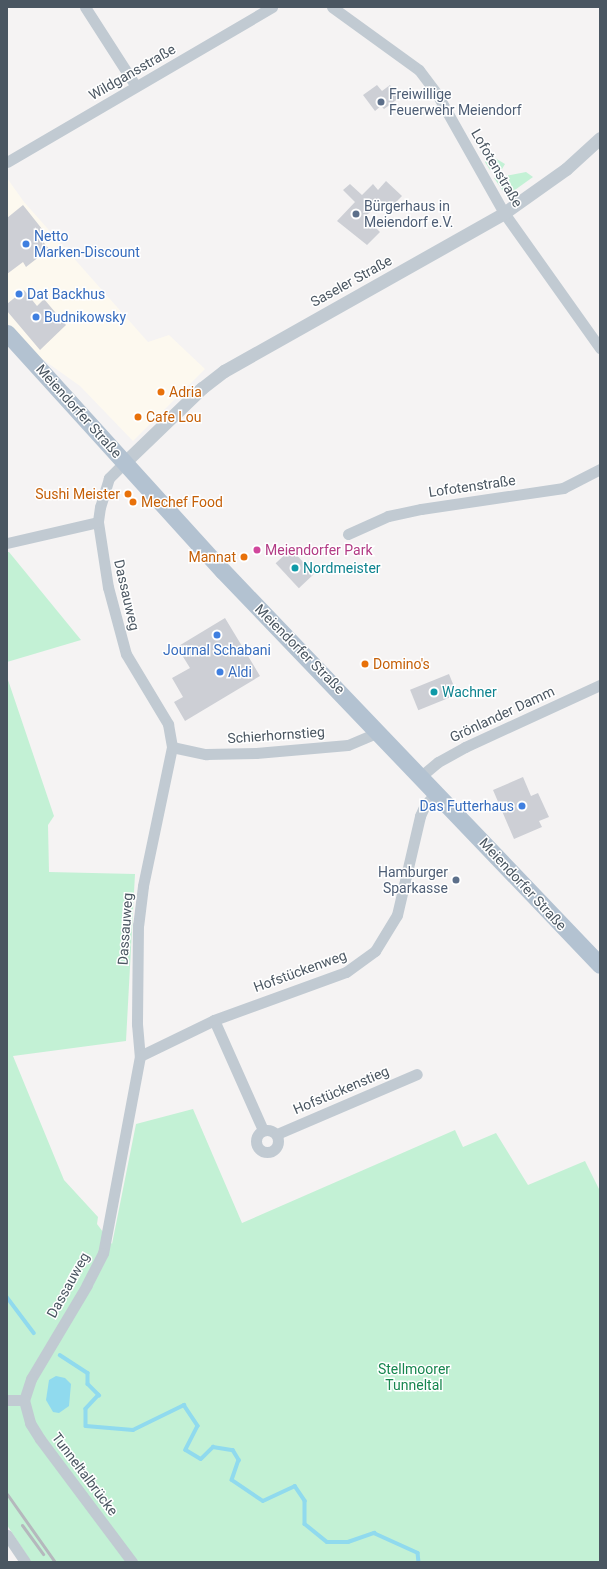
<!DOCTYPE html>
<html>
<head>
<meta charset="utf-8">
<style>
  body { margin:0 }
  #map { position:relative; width:607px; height:1569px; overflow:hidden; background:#f5f3f3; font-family:Roboto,sans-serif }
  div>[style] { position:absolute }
  .commercial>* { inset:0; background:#fdf9ef }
  .green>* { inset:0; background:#c3f1d5 }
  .water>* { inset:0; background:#90daee }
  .stream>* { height:3.5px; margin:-1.75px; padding:0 1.75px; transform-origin:1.75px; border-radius:1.75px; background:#90daee }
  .building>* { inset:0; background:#cdcfd5; transform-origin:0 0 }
  .minor>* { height:11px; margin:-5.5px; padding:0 5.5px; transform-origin:5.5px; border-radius:5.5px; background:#c1cad2 }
  .minor>.ring { margin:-5.5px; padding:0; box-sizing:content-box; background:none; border:11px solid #c1cad2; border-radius:50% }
  .tertiary>* { height:13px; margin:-6.5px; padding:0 6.5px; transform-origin:6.5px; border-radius:6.5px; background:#c1cad2 }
  .primary>* { height:17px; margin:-8.5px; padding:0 8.5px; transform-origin:8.5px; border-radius:8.5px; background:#b3c2d1 }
  .rail>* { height:3px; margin:-1.5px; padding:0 1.5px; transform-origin:1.5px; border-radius:1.5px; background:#b5b8bd }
  .dots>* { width:11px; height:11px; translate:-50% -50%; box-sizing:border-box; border:2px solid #fff; border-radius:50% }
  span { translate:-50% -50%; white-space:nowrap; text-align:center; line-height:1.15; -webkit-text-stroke:3px #fff; paint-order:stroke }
  .street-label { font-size:14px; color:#4a5661 }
  .service-label { font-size:14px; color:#4e5e75 }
  .left { translate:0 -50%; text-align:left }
  .right { translate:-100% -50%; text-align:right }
  .shop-label { font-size:14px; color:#366cbe }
  .food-label { font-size:14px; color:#c56008 }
  .hotel-label { font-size:14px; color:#b23c85 }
  .culture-label { font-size:14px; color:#0d838f }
  .park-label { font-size:14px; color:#17864f }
  .frame { position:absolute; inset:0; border:8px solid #4a5661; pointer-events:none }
</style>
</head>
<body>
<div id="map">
  <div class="commercial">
    <i style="clip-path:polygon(7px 178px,24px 202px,148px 342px,169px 335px,205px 369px,133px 441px,80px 386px,38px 356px,7px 323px)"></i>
  </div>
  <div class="green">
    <i style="clip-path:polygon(490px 155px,505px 164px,502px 169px,490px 170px,485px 162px)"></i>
    <i style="clip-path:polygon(526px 172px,533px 177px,512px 192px,503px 191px,494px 178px)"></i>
    <i style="clip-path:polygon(7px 552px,9px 552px,81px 640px,7px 662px)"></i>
    <i style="clip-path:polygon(7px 677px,54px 816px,48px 825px,49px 872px,135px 874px,126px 1041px,13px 1056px,64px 1180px,98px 1217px,97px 1224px,112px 1244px,136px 1124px,193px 1109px,242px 1223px,455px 1130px,463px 1147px,496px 1133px,528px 1185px,585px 1161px,600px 1191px,600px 1562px,20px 1562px,28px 1557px,7px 1525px)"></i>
  </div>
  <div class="water">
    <i style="clip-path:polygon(56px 1376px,65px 1378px,71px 1384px,69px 1406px,59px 1413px,53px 1412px,46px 1400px,49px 1380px)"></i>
  </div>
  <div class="stream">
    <i style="left:7px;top:1297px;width:45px;rotate:53.1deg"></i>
    <i style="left:60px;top:1355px;width:33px;rotate:33deg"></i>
    <i style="left:88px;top:1373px;width:11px;rotate:90deg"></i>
    <i style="left:88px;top:1384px;width:16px;rotate:45deg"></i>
    <i style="left:99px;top:1395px;width:19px;rotate:133deg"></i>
    <i style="left:86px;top:1409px;width:17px;rotate:90deg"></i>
    <i style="left:86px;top:1426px;width:47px;rotate:4.9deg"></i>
    <i style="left:133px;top:1430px;width:57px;rotate:-26.1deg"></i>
    <i style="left:184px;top:1405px;width:25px;rotate:56deg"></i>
    <i style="left:198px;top:1426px;width:27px;rotate:117deg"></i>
    <i style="left:186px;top:1450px;width:17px;rotate:31deg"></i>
    <i style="left:201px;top:1459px;width:17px;rotate:-45deg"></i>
    <i style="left:213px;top:1447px;width:20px;rotate:9deg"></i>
    <i style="left:233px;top:1450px;width:12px;rotate:59deg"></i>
    <i style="left:239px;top:1460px;width:21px;rotate:109deg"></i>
    <i style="left:232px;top:1480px;width:37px;rotate:34deg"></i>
    <i style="left:263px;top:1501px;width:35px;rotate:-25deg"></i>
    <i style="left:295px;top:1486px;width:18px;rotate:56deg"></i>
    <i style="left:305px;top:1501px;width:23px;rotate:90deg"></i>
    <i style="left:305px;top:1524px;width:28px;rotate:39deg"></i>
    <i style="left:327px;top:1542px;width:21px"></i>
    <i style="left:348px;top:1542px;width:28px;rotate:-19deg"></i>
    <i style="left:374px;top:1533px;width:48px;rotate:24.4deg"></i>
    <i style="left:418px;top:1553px;width:9px;rotate:84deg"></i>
  </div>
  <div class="building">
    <i style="clip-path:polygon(377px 85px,382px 91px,390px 85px,399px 98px,384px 109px,381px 106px,375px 111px,363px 95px)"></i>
    <i style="clip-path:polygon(386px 181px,402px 196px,387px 211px,379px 203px,365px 217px,380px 232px,367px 245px,337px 221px,355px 202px,343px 190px,350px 184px,362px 195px,373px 184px,378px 190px)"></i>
    <i style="clip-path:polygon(23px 205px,46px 234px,41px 239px,49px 249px,26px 267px,23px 262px,7px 274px,7px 218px)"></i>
    <i style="clip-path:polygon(24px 290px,37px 306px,44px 299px,66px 325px,40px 350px,7px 311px,7px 304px)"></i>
    <i style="left:291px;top:549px;width:34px;height:21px;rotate:47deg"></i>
    <i style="clip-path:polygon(225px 618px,260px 676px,185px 721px,174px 702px,183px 697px,172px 678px,190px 668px,177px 647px)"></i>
    <i style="left:449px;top:674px;width:22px;height:42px;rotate:68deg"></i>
    <i style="clip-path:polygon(523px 777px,531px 796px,538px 793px,549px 817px,539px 821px,542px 827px,514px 839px,493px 790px)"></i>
  </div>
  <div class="minor">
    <i style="left:85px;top:7px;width:93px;rotate:57.3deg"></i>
    <i style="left:332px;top:7px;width:107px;rotate:35.9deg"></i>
    <i style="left:419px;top:70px;width:30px;rotate:53deg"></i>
    <i style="left:437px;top:94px;width:137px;rotate:60.6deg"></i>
    <i style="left:504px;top:213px;width:166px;rotate:54.6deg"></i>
    <i style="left:7px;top:162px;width:307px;rotate:-30.3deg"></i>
    <i style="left:125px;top:462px;width:23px;rotate:135deg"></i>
    <i style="left:109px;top:478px;width:30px;rotate:107deg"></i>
    <i style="left:100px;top:507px;width:15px;rotate:98deg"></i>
    <i style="left:98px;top:522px;width:66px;rotate:81.3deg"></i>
    <i style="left:108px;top:587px;width:69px;rotate:75deg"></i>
    <i style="left:126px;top:654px;width:82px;rotate:59deg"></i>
    <i style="left:168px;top:724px;width:23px;rotate:80deg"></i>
    <i style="left:172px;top:747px;width:142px;rotate:101.8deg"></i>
    <i style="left:143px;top:886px;width:39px;rotate:97deg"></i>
    <i style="left:138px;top:925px;width:99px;rotate:90.6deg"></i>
    <i style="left:137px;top:1024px;width:32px;rotate:85deg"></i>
    <i style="left:140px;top:1056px;width:200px;rotate:100.6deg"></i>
    <i style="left:103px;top:1253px;width:36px;rotate:117deg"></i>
    <i style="left:87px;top:1285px;width:109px;rotate:120.8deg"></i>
    <i style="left:31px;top:1379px;width:22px;rotate:108deg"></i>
    <i style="left:24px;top:1400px;width:24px;rotate:75deg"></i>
    <i style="left:30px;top:1423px;width:19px;rotate:58deg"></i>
    <i style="left:40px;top:1439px;width:154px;rotate:53.2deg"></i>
    <i style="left:348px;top:534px;width:44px;rotate:-24.2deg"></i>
    <i style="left:388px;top:516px;width:34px;rotate:-12deg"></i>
    <i style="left:421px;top:509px;width:144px;rotate:-8.4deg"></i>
    <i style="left:563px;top:488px;width:42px;rotate:-27.2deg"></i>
    <i style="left:7px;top:543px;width:93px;rotate:-13deg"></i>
    <i style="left:172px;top:747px;width:35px;rotate:12deg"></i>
    <i style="left:206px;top:754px;width:50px;rotate:-1.1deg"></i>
    <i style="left:256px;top:753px;width:92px;rotate:-5deg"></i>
    <i style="left:348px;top:745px;width:34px;rotate:-23deg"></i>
    <i style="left:420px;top:777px;width:23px;rotate:-40deg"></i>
    <i style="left:438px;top:762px;width:31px;rotate:-29deg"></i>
    <i style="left:465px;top:747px;width:149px;rotate:-24.7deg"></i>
    <i style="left:214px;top:1020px;width:120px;rotate:66deg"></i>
    <i style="left:140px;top:1056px;width:82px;rotate:-25.9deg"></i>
    <i style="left:214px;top:1020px;width:140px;rotate:-20deg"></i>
    <i style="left:346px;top:972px;width:36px;rotate:-36deg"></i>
    <i style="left:375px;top:951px;width:42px;rotate:-58.6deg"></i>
    <i style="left:397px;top:915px;width:102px;rotate:-76.9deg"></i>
    <i style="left:420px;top:816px;width:12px;rotate:-66deg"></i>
    <i style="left:425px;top:805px;width:16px;rotate:-47deg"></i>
    <i class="ring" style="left:256px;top:1130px;width:11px;height:11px"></i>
    <i style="left:277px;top:1134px;width:152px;rotate:-23.2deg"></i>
    <i style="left:7px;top:1400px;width:17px"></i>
    <i style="left:7px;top:1535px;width:32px;rotate:56deg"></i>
  </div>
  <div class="tertiary">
    <i style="left:125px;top:462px;width:107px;rotate:-43.9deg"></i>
    <i style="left:202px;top:388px;width:28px;rotate:-38deg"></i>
    <i style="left:224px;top:371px;width:322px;rotate:-29.4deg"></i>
    <i style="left:504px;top:213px;width:76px;rotate:-35.4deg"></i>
    <i style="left:566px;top:169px;width:46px;rotate:-42.4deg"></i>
  </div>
  <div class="primary">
    <i style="left:7px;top:333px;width:321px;rotate:47.8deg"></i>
    <i style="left:223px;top:571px;width:545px;rotate:46.26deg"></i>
  </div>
  <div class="rail">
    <i style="left:7px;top:1494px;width:83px;rotate:54.8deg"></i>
    <i style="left:22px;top:1525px;width:36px;rotate:54deg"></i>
  </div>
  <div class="dots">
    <i style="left:381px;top:102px;background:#5c6f8a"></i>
    <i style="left:356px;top:214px;background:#5c6f8a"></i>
    <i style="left:26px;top:244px;background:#3f7fe0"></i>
    <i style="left:19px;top:294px;background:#3f7fe0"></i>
    <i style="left:36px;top:317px;background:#3f7fe0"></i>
    <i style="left:161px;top:392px;background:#e8710a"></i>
    <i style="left:138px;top:417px;background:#e8710a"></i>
    <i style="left:128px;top:494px;background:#e8710a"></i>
    <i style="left:133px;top:502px;background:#e8710a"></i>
    <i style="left:257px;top:550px;background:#d1479c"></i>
    <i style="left:244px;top:557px;background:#e8710a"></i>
    <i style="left:295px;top:568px;background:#0f9aa8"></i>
    <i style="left:217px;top:635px;background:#3f7fe0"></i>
    <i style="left:365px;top:664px;background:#e8710a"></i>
    <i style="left:220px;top:672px;background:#3f7fe0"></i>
    <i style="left:434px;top:692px;background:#0f9aa8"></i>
    <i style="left:522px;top:806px;background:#3f7fe0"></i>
    <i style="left:456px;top:880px;background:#5c6f8a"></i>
  </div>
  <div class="street-label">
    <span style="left:132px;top:72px;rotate:-30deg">Wildgansstraße</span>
    <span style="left:497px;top:168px;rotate:60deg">Lofotenstraße</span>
    <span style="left:351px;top:281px;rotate:-29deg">Saseler Straße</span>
    <span style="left:79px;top:411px;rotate:48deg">Meiendorfer Straße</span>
    <span style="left:472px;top:486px;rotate:-8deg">Lofotenstraße</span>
    <span style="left:127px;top:595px;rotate:77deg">Dassauweg</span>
    <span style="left:300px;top:649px;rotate:45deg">Meiendorfer Straße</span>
    <span style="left:502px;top:714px;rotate:-25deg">Grönlander Damm</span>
    <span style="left:276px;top:735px;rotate:-4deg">Schierhornstieg</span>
    <span style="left:523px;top:884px;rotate:47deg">Meiendorfer Straße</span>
    <span style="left:125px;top:929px;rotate:-86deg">Dassauweg</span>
    <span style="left:300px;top:971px;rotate:-20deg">Hofstückenweg</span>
    <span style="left:341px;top:1090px;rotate:-23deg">Hofstückenstieg</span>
    <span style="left:68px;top:1285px;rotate:-61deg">Dassauweg</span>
    <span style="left:85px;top:1474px;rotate:53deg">Tunneltalbrücke</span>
  </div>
  <div class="service-label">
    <span class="left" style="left:389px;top:102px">Freiwillige<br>Feuerwehr Meiendorf</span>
    <span class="left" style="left:364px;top:214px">Bürgerhaus in<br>Meiendorf e.V.</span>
    <span class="right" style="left:448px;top:880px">Hamburger<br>Sparkasse</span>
  </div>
  <div class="shop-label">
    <span class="left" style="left:34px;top:244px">Netto<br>Marken-Discount</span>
    <span class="left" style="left:27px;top:294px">Dat Backhus</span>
    <span class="left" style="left:44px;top:317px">Budnikowsky</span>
    <span style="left:217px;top:650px">Journal Schabani</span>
    <span class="left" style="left:228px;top:672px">Aldi</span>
    <span class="right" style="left:514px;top:806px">Das Futterhaus</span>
  </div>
  <div class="food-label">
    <span class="left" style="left:169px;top:392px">Adria</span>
    <span class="left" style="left:146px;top:417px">Cafe Lou</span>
    <span class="right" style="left:120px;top:494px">Sushi Meister</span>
    <span class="left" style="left:141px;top:502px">Mechef Food</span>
    <span class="right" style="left:236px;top:557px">Mannat</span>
    <span class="left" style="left:373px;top:664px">Domino's</span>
  </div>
  <div class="hotel-label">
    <span class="left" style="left:265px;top:550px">Meiendorfer Park</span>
  </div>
  <div class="culture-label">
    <span class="left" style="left:303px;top:568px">Nordmeister</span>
    <span class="left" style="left:442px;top:692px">Wachner</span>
  </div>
  <div class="park-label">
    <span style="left:414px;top:1377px">Stellmoorer<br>Tunneltal</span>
  </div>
  <div class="frame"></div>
</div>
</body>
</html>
